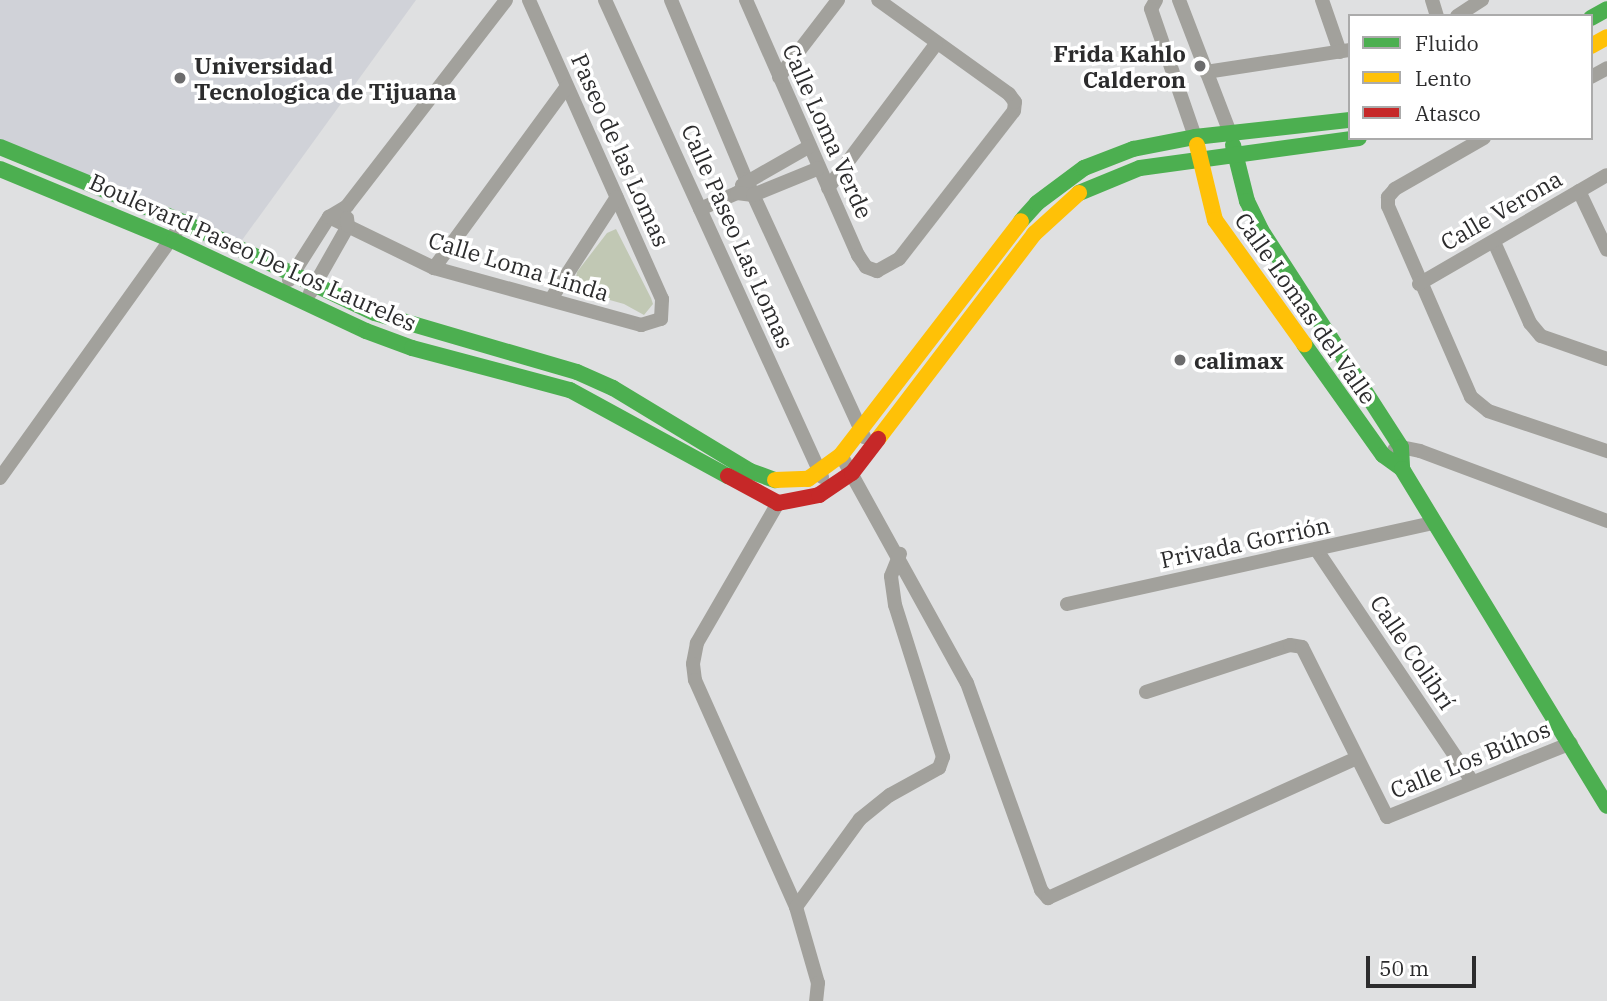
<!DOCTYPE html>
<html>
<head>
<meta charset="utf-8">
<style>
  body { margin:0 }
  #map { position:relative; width:1607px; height:1001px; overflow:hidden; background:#dfe0e1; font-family:"IBM Plex Serif",serif }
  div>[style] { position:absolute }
  .built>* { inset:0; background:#d0d2d8 }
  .green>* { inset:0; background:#c1c8b4 }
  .street>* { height:14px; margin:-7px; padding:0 7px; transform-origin:7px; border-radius:7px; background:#a2a19c }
  .fast>* { height:16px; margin:-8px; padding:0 8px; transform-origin:8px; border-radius:8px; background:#4caf50 }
  .slow>* { height:16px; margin:-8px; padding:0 8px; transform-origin:8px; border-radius:8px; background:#ffc107 }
  .jam>* { height:16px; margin:-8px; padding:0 8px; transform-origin:8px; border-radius:8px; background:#c62828 }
  .dots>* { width:19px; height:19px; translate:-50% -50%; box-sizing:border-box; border:4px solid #fff; border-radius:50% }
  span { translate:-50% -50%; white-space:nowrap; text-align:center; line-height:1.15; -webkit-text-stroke:7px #fff; paint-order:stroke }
  .poi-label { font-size:23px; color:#2c2c2d; font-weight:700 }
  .right { translate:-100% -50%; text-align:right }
  .left { translate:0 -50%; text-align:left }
  .street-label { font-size:23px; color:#2c2c2d }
  .legend { position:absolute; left:1348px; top:14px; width:245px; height:126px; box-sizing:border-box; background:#fff; border:2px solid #ababab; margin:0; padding:9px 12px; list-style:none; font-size:21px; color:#2c2c2d }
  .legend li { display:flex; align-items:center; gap:14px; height:35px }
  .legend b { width:35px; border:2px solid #ababab }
  .scale { position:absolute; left:1366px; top:956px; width:110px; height:32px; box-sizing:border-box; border:4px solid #2c2c2d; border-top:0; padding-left:9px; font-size:21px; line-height:24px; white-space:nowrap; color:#2c2c2d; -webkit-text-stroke:5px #fff; paint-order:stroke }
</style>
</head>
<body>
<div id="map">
  <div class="built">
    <i style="clip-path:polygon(0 0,416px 0,232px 254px,0 155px)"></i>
  </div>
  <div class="green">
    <i style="clip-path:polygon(616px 229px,651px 298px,653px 304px,644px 315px,624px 304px,574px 290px,577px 272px,607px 233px)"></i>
  </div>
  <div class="street">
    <i style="left:605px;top:0;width:524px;rotate:65.54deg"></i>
    <i style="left:671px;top:0;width:194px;rotate:67.3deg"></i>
    <i style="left:746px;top:179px;width:284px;rotate:65.4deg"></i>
    <i style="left:746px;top:0;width:279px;rotate:66.3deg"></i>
    <i style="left:858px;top:255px;width:14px;rotate:56deg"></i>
    <i style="left:866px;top:267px;width:12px;rotate:20deg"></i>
    <i style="left:877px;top:271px;width:25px;rotate:-29deg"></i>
    <i style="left:899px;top:259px;width:187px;rotate:-52.2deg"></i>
    <i style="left:1014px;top:111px;width:9px;rotate:-84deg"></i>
    <i style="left:1015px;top:102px;width:10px;rotate:-127deg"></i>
    <i style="left:1009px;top:94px;width:161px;rotate:-144.3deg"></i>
    <i style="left:1156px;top:0;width:10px;rotate:119deg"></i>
    <i style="left:1151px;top:9px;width:135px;rotate:71deg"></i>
    <i style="left:1179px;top:0;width:142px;rotate:69deg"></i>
    <i style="left:1322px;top:0;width:55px;rotate:70.9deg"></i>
    <i style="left:1432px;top:0;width:17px;rotate:73deg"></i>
    <i style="left:1457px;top:16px;width:30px;rotate:-33deg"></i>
    <i style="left:1206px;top:72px;width:146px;rotate:-8.7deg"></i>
    <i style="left:779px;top:77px;width:97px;rotate:-52.5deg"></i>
    <i style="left:1591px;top:77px;width:18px;rotate:-29deg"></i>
    <i style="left:1484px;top:138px;width:103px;rotate:150.2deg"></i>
    <i style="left:1395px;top:189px;width:11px;rotate:131deg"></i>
    <i style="left:1388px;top:197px;width:9px;rotate:90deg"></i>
    <i style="left:1388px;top:206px;width:208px;rotate:66.5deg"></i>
    <i style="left:1471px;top:397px;width:22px;rotate:39deg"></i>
    <i style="left:1488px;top:411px;width:126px;rotate:18.6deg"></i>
    <i style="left:742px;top:185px;width:78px;rotate:-29.8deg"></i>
    <i style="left:828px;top:188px;width:180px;rotate:-53.1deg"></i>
    <i style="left:1579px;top:191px;width:65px;rotate:64.6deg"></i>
    <i style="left:700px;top:209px;width:40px;rotate:-23.4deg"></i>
    <i style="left:737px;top:193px;width:16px;rotate:7deg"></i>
    <i style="left:753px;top:195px;width:71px;rotate:-22.2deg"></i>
    <i style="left:329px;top:217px;width:117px;rotate:25.9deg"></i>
    <i style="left:434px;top:268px;width:215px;rotate:15.4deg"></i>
    <i style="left:641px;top:325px;width:21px;rotate:-17deg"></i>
    <i style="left:661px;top:319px;width:20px;rotate:-87deg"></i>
    <i style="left:662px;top:299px;width:327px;rotate:-114deg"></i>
    <i style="left:1494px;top:242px;width:89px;rotate:66deg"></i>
    <i style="left:1530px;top:323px;width:17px;rotate:50deg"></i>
    <i style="left:1541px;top:336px;width:70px;rotate:19.2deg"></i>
    <i style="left:434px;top:268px;width:225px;rotate:-53.8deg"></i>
    <i style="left:289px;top:280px;width:75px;rotate:-57.6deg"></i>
    <i style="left:329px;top:217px;width:21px;rotate:-31deg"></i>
    <i style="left:347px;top:206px;width:260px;rotate:-52.3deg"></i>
    <i style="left:1419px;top:284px;width:217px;rotate:-30.1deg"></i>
    <i style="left:310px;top:293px;width:77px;rotate:-60.4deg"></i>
    <i style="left:348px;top:226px;width:8px;rotate:-97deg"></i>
    <i style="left:551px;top:299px;width:121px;rotate:-57.1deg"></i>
    <i style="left:1394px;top:450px;width:8px;rotate:-23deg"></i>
    <i style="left:1401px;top:447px;width:19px;rotate:12deg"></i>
    <i style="left:1420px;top:451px;width:200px;rotate:20.5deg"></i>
    <i style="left:841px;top:455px;width:260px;rotate:61.1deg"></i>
    <i style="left:967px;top:683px;width:220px;rotate:70.3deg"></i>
    <i style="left:1041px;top:890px;width:11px;rotate:49deg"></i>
    <i style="left:1048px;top:898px;width:337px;rotate:-24.4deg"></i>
    <i style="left:0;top:478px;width:315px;rotate:-54.4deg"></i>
    <i style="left:778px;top:503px;width:162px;rotate:120.1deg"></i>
    <i style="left:697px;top:643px;width:21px;rotate:101deg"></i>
    <i style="left:693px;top:664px;width:16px;rotate:83deg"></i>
    <i style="left:695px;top:680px;width:248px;rotate:66deg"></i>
    <i style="left:796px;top:907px;width:79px;rotate:73.9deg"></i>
    <i style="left:818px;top:983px;width:18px;rotate:96deg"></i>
    <i style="left:1316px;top:549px;width:278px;rotate:56.1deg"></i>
    <i style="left:1067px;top:604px;width:374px;rotate:-12.5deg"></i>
    <i style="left:1146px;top:692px;width:151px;rotate:-18.1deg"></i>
    <i style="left:1290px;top:645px;width:12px;rotate:9deg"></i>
    <i style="left:1302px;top:647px;width:190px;rotate:63.4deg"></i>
    <i style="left:1387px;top:817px;width:198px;rotate:-21.9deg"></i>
    <i style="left:796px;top:907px;width:109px;rotate:-54deg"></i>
    <i style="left:860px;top:819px;width:38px;rotate:-39deg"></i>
    <i style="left:890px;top:795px;width:56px;rotate:-28.9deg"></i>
    <i style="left:939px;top:768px;width:12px;rotate:-70deg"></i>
    <i style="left:943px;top:757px;width:159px;rotate:-107.5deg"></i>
    <i style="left:895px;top:605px;width:29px;rotate:-98deg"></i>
    <i style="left:891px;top:576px;width:24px;rotate:-68deg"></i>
  </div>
  <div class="fast">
    <i style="left:1591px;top:18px;width:18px;rotate:-29deg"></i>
    <i style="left:1233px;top:145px;width:58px;rotate:76deg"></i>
    <i style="left:1247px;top:201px;width:32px;rotate:64deg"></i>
    <i style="left:1261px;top:230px;width:258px;rotate:57.2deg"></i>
    <i style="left:1401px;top:447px;width:22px;rotate:87deg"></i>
    <i style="left:0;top:147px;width:198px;rotate:22.3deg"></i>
    <i style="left:183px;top:222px;width:212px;rotate:25.4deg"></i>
    <i style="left:375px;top:313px;width:210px;rotate:16.3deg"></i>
    <i style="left:577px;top:372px;width:39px;rotate:24deg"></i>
    <i style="left:613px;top:388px;width:160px;rotate:31.2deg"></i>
    <i style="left:750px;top:471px;width:27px;rotate:20deg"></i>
    <i style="left:0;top:169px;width:188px;rotate:22.5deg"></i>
    <i style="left:174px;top:241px;width:212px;rotate:25.1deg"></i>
    <i style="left:366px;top:331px;width:49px;rotate:20.3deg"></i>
    <i style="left:412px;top:348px;width:163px;rotate:14.9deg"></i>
    <i style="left:570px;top:390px;width:180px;rotate:28.6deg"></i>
    <i style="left:1079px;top:193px;width:66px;rotate:-22.3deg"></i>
    <i style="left:1140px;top:168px;width:221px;rotate:-7.8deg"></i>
    <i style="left:1021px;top:221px;width:24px;rotate:-48deg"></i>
    <i style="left:1037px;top:203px;width:59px;rotate:-36.7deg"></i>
    <i style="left:1084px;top:168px;width:53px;rotate:-21.2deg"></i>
    <i style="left:1133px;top:149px;width:63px;rotate:-11deg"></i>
    <i style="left:1195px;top:137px;width:156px;rotate:-6.3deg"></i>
    <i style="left:1304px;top:344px;width:136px;rotate:54.6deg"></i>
    <i style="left:1383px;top:455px;width:24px;rotate:36deg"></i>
    <i style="left:1402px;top:469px;width:394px;rotate:58.7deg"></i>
  </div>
  <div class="slow">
    <i style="left:1591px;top:46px;width:18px;rotate:-29deg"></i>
    <i style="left:1197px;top:145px;width:77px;rotate:76.5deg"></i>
    <i style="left:1215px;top:220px;width:153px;rotate:54.3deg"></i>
    <i style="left:878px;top:439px;width:258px;rotate:-52.7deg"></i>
    <i style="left:1034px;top:234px;width:61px;rotate:-42.3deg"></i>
    <i style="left:775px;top:480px;width:33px;rotate:-2deg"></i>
    <i style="left:808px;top:479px;width:41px;rotate:-36deg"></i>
    <i style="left:841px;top:455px;width:295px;rotate:-52.4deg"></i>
  </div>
  <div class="jam">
    <i style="left:728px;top:476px;width:57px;rotate:28.4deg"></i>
    <i style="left:778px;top:503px;width:42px;rotate:-11deg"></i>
    <i style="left:819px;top:495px;width:40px;rotate:-34deg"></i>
    <i style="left:852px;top:473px;width:43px;rotate:-52.6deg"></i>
  </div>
  <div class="dots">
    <i style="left:1200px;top:66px;background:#6b6b6c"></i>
    <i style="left:180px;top:78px;background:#6b6b6c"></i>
    <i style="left:1180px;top:360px;background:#6b6b6c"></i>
  </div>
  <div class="poi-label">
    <span class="right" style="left:1186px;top:66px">Frida Kahlo<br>Calderon</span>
    <span class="left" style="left:194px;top:78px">Universidad<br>Tecnologica de Tijuana</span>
    <span class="left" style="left:1194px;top:360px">calimax</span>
  </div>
  <div class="street-label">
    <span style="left:828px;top:131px;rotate:66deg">Calle Loma Verde</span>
    <span style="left:621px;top:150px;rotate:66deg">Paseo de las Lomas</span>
    <span style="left:1501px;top:210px;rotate:-30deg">Calle Verona</span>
    <span style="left:738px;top:236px;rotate:66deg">Calle Paseo Las Lomas</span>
    <span style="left:253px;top:252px;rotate:24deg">Boulevard Paseo De Los Laureles</span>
    <span style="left:519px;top:266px;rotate:17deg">Calle Loma Linda</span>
    <span style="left:1306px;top:308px;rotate:55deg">Calle Lomas del Valle</span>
    <span style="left:1245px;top:542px;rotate:-12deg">Privada Gorrión</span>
    <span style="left:1413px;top:652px;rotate:56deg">Calle Colibrí</span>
    <span style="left:1470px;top:759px;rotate:-22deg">Calle Los Búhos</span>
  </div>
  <ul class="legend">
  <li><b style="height:9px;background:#4caf50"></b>Fluido</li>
  <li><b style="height:9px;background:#ffc107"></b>Lento</li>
  <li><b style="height:9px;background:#c62828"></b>Atasco</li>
  </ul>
  <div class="scale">50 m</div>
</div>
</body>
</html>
